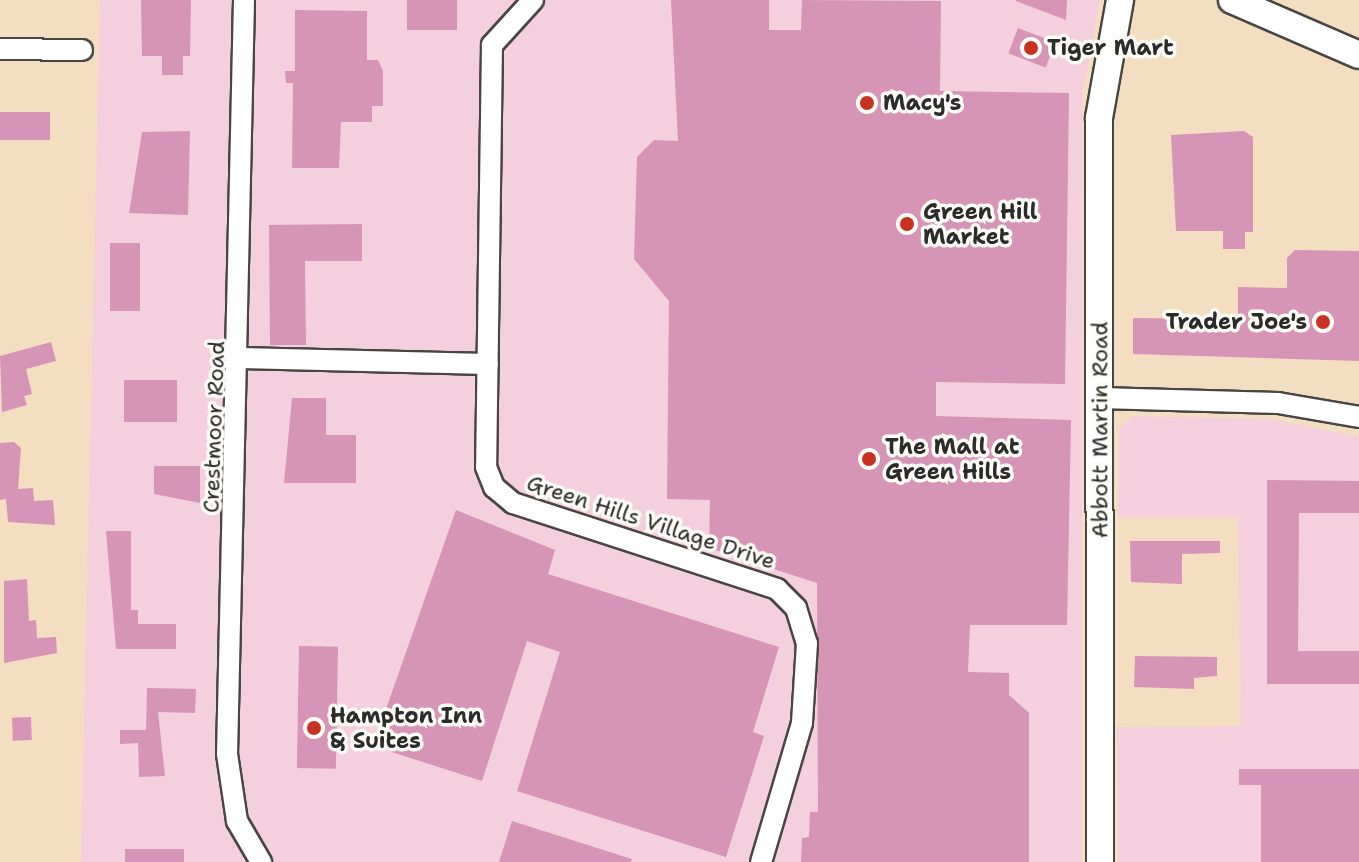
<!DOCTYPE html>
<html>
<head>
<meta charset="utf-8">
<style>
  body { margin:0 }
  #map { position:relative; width:1359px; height:862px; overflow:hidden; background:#f3dec1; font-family:"Shantell Sans",sans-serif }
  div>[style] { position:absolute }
  .built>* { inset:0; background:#f4cfdd }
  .building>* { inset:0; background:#d695b6; transform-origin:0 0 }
  .roads { filter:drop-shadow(2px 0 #494642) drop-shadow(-2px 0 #494642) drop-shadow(0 2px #494642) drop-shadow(0 -2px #494642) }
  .minor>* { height:20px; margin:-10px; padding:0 10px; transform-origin:10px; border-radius:10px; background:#fff }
  .major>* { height:26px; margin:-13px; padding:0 13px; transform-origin:13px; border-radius:13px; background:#fff }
  .dots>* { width:22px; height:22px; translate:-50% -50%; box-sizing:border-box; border:4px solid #fdfcf7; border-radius:50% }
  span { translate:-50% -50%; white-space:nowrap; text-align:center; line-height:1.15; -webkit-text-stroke:7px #fdfcf7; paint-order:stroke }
  .poi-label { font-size:22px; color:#2b2b2b; font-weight:700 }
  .left { translate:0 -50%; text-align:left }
  .right { translate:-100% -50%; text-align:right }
  .street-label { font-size:22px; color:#2b2b2b }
</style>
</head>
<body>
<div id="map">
  <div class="built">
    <i style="clip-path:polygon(100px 0,1100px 0,1082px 96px,1082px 862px,81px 862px)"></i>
    <i style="clip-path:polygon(1133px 416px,1270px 419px,1359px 437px,1359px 862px,1118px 862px,1117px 727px,1241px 726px,1238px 517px,1118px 517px,1119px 428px)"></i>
  </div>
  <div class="building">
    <i style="clip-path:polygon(141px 0,191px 0,190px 56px,183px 56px,183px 75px,162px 75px,162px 56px,142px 56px)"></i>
    <i style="left:407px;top:0;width:50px;height:30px"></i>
    <i style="clip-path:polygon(671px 0,769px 0,769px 30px,801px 30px,802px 0,941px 1px,940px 91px,1069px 93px,1065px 384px,936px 382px,936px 416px,1071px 420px,1067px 625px,970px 625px,968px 672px,1009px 673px,1009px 695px,1029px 713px,1029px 862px,801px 862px,802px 838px,809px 837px,810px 812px,818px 812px,817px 583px,709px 548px,710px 500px,667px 499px,669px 301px,634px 259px,637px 157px,654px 140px,678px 141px)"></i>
    <i style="clip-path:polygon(1067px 0,1066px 20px,1016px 1px,1016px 0)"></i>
    <i style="clip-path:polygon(295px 10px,367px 11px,367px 60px,378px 60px,383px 71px,383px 106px,372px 106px,372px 122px,341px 122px,339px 168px,292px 168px,293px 83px,286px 83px,285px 71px,295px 71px)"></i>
    <i style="left:1018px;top:28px;width:40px;height:27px;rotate:21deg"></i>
    <i style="left:0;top:112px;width:50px;height:28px"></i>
    <i style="clip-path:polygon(190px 131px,188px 215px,129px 213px,142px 132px)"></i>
    <i style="clip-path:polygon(1244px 131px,1253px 137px,1253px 232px,1245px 232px,1245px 249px,1223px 249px,1223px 231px,1176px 231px,1171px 135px)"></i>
    <i style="clip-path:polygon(362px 224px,362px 261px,305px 261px,306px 345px,270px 345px,269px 225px)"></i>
    <i style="left:110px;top:243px;width:30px;height:68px"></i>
    <i style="clip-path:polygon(1295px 250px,1359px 251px,1359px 361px,1133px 354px,1133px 318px,1238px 319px,1238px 287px,1287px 288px,1287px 258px)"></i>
    <i style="clip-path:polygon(51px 342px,56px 361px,26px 369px,32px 394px,24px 396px,27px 405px,2px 412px,0 356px)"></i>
    <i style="left:124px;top:380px;width:53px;height:42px"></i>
    <i style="clip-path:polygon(292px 398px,326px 398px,326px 435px,356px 435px,356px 483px,284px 483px)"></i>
    <i style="clip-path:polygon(14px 442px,21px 448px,18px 489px,33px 488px,34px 501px,53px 500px,55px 525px,8px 522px,6px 499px,0 500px,0 443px)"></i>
    <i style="clip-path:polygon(154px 466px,200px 466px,200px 503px,154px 494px)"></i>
    <i style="clip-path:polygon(1267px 480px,1359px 481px,1359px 513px,1299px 513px,1298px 651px,1359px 651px,1359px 684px,1267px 684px)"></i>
    <i style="clip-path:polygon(456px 510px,555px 550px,548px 574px,779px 647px,753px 732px,764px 736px,726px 857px,517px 791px,560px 652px,527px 641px,482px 781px,373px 746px)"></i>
    <i style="clip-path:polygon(106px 531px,131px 531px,131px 610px,138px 610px,138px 624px,176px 624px,176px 649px,116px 649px)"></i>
    <i style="clip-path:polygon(1130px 541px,1220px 541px,1220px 553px,1182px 554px,1182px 584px,1131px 582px)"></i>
    <i style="clip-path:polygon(27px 579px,29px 621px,36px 620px,37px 638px,56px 637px,57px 653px,4px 663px,4px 581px)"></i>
    <i style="left:299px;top:646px;width:39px;height:122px;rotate:1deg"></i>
    <i style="clip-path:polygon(1135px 656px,1217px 657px,1217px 676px,1194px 678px,1194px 689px,1134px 687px)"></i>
    <i style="clip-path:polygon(147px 688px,196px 689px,195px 713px,158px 712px,165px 776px,139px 777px,138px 743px,120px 744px,120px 730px,146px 730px)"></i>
    <i style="left:31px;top:717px;width:23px;height:19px;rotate:88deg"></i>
    <i style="clip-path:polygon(1239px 769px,1359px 769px,1359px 862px,1261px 862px,1261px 785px,1239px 785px)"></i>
    <i style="clip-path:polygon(512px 821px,632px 859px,631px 862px,499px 862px)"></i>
    <i style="left:184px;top:849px;width:13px;height:59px;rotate:90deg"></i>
  </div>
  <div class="roads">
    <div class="minor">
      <i style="left:244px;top:0;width:754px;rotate:91.29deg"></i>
      <i style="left:227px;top:754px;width:68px;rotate:81.5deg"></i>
      <i style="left:237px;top:821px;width:48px;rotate:59.7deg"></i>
      <i style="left:533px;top:0;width:61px;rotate:132.3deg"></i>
      <i style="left:492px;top:45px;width:422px;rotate:90.8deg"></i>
      <i style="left:486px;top:467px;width:22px;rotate:68deg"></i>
      <i style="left:494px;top:487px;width:25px;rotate:40deg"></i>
      <i style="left:513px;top:503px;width:278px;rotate:18deg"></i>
      <i style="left:777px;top:589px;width:27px;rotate:45deg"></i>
      <i style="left:796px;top:608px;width:37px;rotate:73deg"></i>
      <i style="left:807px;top:643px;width:80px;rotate:93.6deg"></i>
      <i style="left:802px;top:723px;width:145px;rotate:106.4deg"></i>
      <i style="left:0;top:49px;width:82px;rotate:0.7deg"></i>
      <i style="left:240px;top:358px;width:248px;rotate:1.4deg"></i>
      <i style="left:1100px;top:398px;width:178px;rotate:1.6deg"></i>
      <i style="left:1278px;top:403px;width:82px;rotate:9.8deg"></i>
    </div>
    <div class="major">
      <i style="left:1232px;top:0;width:138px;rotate:23.4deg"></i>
      <i style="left:1100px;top:862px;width:744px;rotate:-90.08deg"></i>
      <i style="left:1099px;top:118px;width:120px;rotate:-79.9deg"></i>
    </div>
  </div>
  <div class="dots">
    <i style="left:1031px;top:48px;background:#c8321e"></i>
    <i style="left:867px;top:103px;background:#c8321e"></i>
    <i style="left:907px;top:224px;background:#c8321e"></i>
    <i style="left:1323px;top:322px;background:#c8321e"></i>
    <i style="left:869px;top:459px;background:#c8321e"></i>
    <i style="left:314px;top:728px;background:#c8321e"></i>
  </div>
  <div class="poi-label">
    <span class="left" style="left:1047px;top:48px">Tiger Mart</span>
    <span class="left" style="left:883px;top:103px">Macy's</span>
    <span class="left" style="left:923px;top:224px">Green Hill<br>Market</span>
    <span class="right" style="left:1307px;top:322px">Trader Joe's</span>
    <span class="left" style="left:885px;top:459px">The Mall at<br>Green Hills</span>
    <span class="left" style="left:330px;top:728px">Hampton Inn<br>&amp; Suites</span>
  </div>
  <div class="street-label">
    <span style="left:214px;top:427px;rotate:-88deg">Crestmoor Road</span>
    <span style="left:1100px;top:430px;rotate:-90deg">Abbott Martin Road</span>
    <span style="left:651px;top:522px;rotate:18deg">Green Hills Village Drive</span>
  </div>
</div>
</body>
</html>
